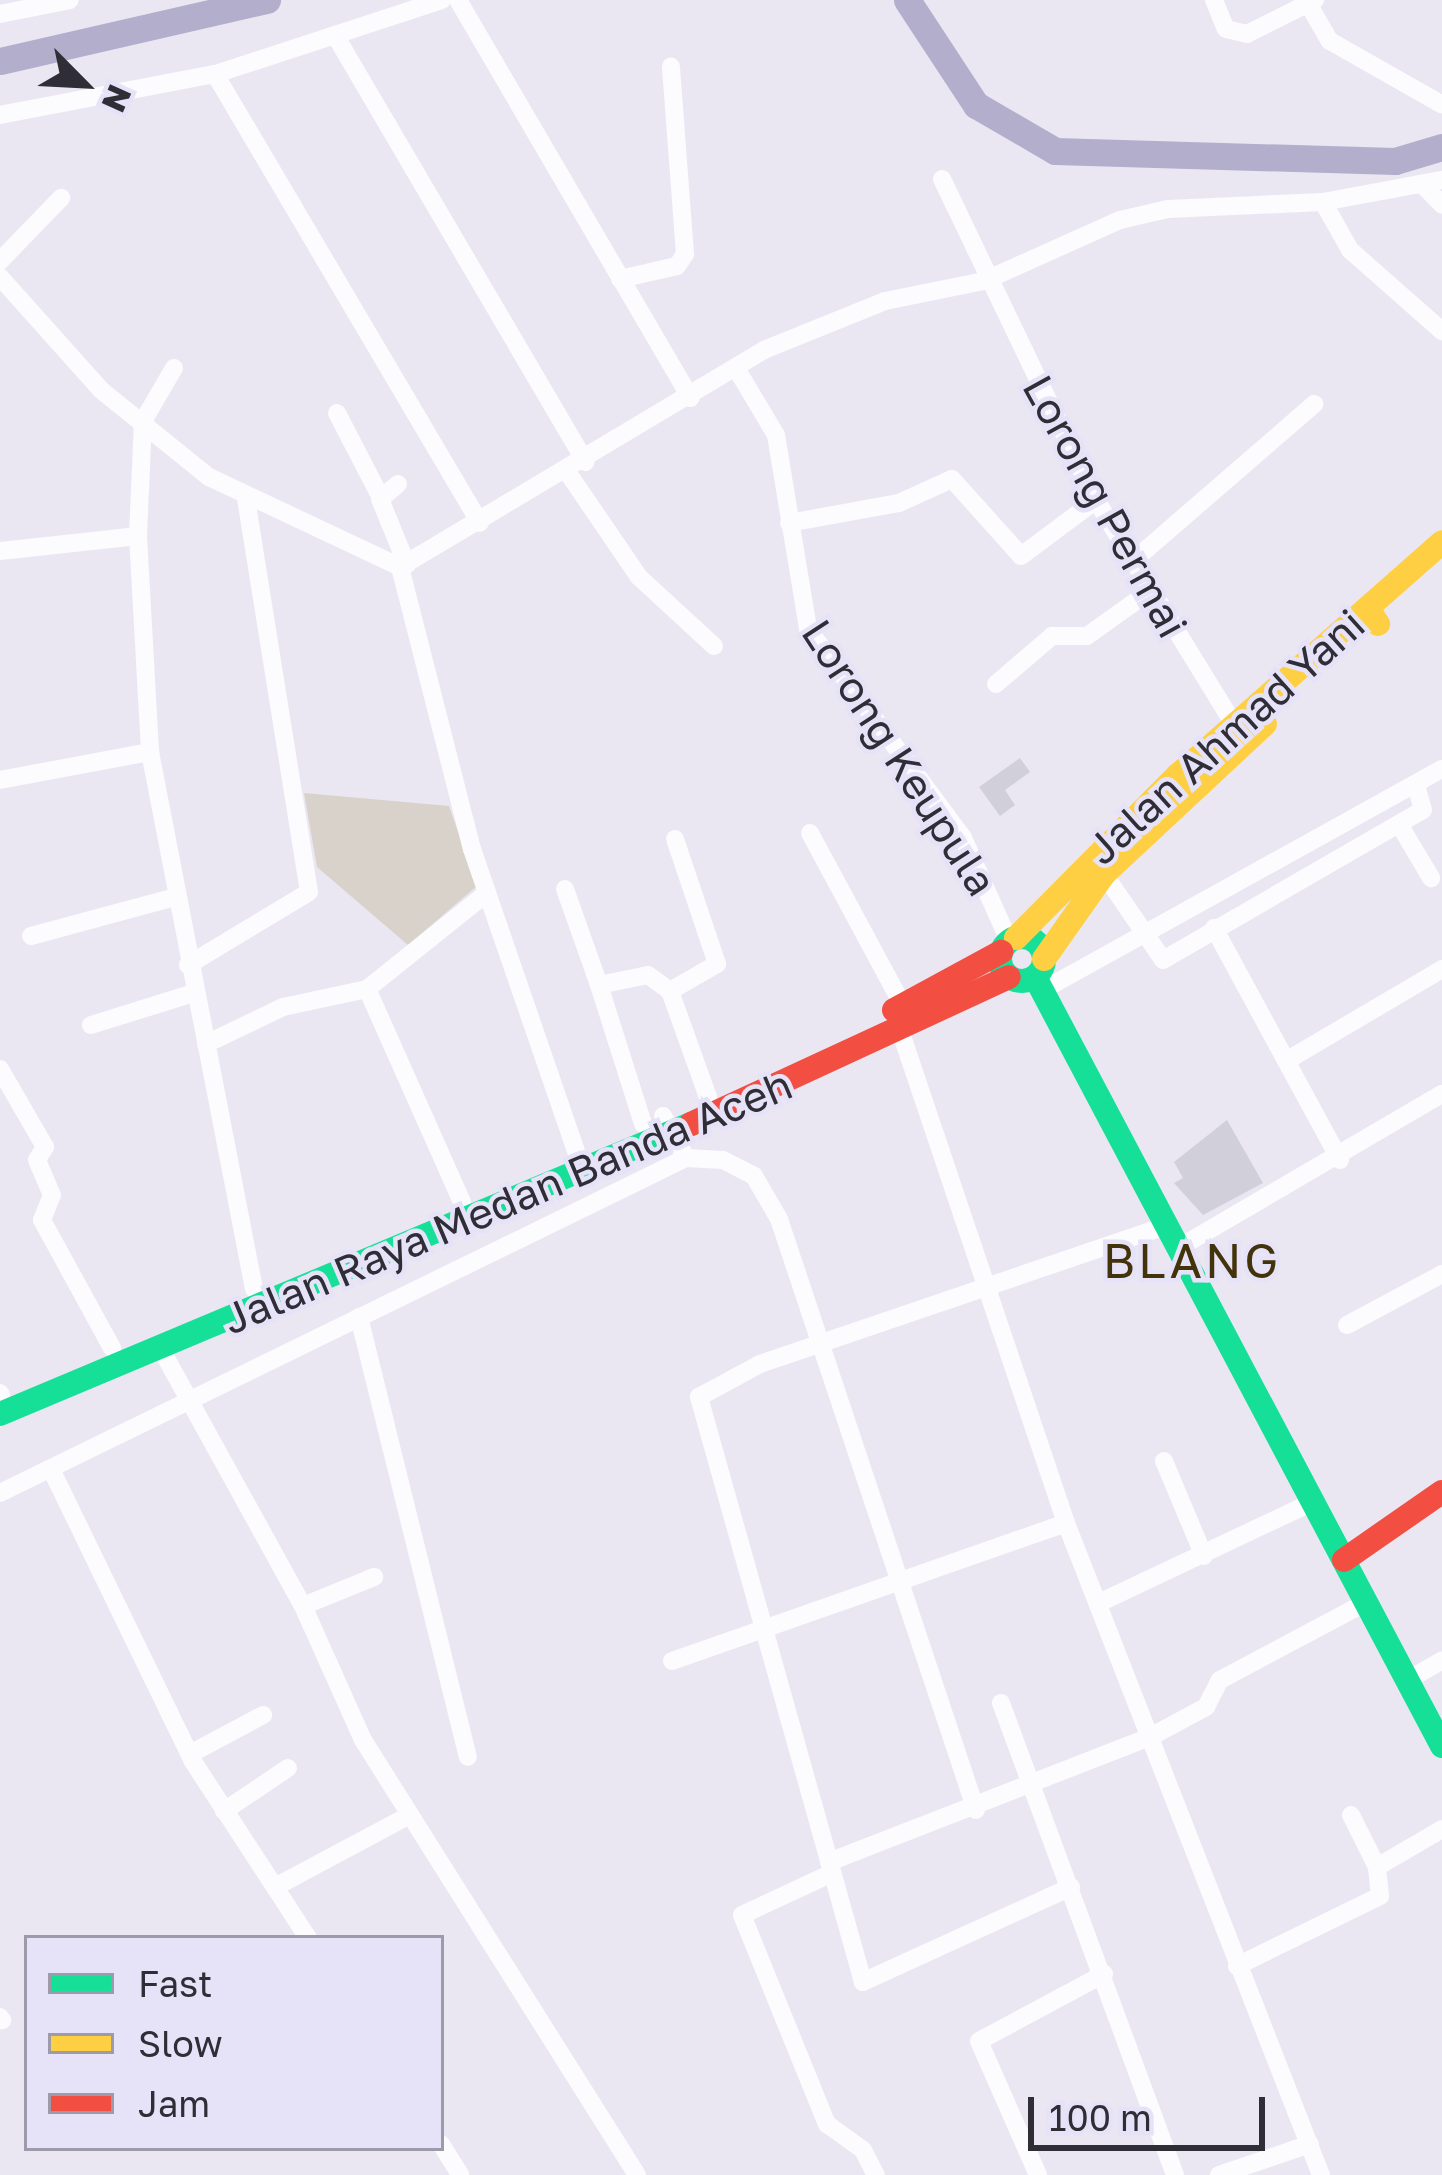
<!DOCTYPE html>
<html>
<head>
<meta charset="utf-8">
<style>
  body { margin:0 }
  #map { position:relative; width:1442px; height:2175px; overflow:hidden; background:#eae7f3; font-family:"Golos Text",sans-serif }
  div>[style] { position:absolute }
  .green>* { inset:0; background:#d8d2ca }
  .river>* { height:27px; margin:-13.5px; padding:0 13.5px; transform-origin:13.5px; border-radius:13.5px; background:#b3aecb }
  .building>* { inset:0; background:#d1cfda }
  .street>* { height:18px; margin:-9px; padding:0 9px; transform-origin:9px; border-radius:9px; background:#fcfbfd }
  .fast>* { height:24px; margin:-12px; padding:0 12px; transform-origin:12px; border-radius:12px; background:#16e098 }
  .fast>.ring { margin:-12px; padding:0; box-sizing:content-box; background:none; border:24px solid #16e098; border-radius:50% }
  .slow>* { height:24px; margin:-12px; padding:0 12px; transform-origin:12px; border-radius:12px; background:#ffcf43 }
  .jam>* { height:24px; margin:-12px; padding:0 12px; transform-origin:12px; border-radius:12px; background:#f24e42 }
  span { translate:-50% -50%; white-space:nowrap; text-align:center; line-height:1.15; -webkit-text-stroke:9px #e6e2f8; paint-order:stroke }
  .street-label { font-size:42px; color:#2f2d36 }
  .quarter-label { font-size:48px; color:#43330a; letter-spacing:3px }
  .legend { position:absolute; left:24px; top:1935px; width:420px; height:216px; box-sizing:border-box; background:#e6e2f8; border:3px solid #9d9aaa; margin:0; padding:15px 21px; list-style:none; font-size:36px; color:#2f2d36 }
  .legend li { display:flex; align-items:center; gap:24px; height:60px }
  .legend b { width:60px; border:3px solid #9d9aaa }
  .north { position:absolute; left:24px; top:24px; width:120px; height:120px; -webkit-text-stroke:9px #e6e2f8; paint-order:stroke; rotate:114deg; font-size:33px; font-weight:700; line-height:48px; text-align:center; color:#2f2d36 }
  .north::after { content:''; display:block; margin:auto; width:42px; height:54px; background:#2f2d36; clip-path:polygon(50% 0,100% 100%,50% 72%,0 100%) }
  .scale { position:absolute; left:1028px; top:2097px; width:237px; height:54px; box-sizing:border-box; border:6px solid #2f2d36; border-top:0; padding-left:15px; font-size:36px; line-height:42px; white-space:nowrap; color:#2f2d36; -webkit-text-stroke:9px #e6e2f8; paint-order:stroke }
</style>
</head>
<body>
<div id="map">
  <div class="green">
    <i style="clip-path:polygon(304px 793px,449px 806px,477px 886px,408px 945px,317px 867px)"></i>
  </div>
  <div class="river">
    <i style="left:907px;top:0;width:126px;rotate:56.7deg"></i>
    <i style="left:976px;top:105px;width:91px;rotate:30.2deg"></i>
    <i style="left:1055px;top:151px;width:340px;rotate:1.7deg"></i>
    <i style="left:1395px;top:161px;width:49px;rotate:-16.6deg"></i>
    <i style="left:0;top:61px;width:274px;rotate:-12.9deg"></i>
  </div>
  <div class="building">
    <i style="clip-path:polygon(1020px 758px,1030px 772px,1005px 790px,1015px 805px,1000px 816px,979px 787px)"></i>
    <i style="clip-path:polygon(1227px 1120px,1263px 1183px,1203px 1215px,1174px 1183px,1183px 1178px,1174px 1162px)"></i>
  </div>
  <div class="street">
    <i style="left:442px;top:0;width:239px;rotate:161.9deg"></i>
    <i style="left:215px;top:74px;width:521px;rotate:59.45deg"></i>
    <i style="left:458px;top:0;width:461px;rotate:59.7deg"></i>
    <i style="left:1214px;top:0;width:31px;rotate:68deg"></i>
    <i style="left:1226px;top:29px;width:22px;rotate:13deg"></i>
    <i style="left:1247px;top:34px;width:76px;rotate:-26.6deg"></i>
    <i style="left:1310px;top:7px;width:39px;rotate:60deg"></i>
    <i style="left:1330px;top:41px;width:128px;rotate:29.6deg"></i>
    <i style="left:0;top:14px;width:71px;rotate:-11.3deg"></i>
    <i style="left:335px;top:35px;width:495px;rotate:59.6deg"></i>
    <i style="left:0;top:115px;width:219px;rotate:-10.8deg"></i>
    <i style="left:942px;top:179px;width:356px;rotate:64.4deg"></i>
    <i style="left:1096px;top:500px;width:265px;rotate:58.4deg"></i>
    <i style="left:1422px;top:184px;width:29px;rotate:46deg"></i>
    <i style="left:1323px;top:202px;width:55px;rotate:60.6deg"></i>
    <i style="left:1350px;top:250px;width:123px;rotate:41.4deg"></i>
    <i style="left:0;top:261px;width:88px;rotate:-45.9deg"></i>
    <i style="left:0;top:277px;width:152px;rotate:48.2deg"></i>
    <i style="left:101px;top:390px;width:139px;rotate:38.9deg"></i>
    <i style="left:209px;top:477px;width:211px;rotate:25.2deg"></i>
    <i style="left:400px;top:567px;width:424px;rotate:-30.8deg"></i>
    <i style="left:764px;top:350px;width:131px;rotate:-22deg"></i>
    <i style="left:885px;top:301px;width:101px;rotate:-11.4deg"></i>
    <i style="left:984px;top:281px;width:149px;rotate:-24.2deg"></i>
    <i style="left:1120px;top:220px;width:49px;rotate:-12.9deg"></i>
    <i style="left:1168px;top:209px;width:155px;rotate:-2.6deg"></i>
    <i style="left:1323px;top:202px;width:121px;rotate:-10.5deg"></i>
    <i style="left:620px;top:279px;width:58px;rotate:-12.8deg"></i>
    <i style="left:677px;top:266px;width:14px;rotate:-56deg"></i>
    <i style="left:685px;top:254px;width:188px;rotate:-94.3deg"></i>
    <i style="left:174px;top:368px;width:61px;rotate:120.3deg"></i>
    <i style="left:143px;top:421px;width:115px;rotate:92.5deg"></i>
    <i style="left:138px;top:536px;width:216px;rotate:86.8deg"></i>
    <i style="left:150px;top:752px;width:547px;rotate:79.04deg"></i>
    <i style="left:736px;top:368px;width:78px;rotate:59.2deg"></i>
    <i style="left:776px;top:435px;width:197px;rotate:80.6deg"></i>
    <i style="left:808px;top:629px;width:260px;rotate:53.4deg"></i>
    <i style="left:963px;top:838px;width:113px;rotate:65.9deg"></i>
    <i style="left:337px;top:413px;width:93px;rotate:62.6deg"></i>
    <i style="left:568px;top:473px;width:126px;rotate:55.7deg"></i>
    <i style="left:639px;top:577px;width:102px;rotate:42.6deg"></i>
    <i style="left:398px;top:484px;width:23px;rotate:140deg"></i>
    <i style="left:380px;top:499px;width:71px;rotate:67.8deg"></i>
    <i style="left:789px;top:523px;width:112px;rotate:-10.3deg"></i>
    <i style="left:899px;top:503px;width:58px;rotate:-24.4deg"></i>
    <i style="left:952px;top:479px;width:103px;rotate:48.1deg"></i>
    <i style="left:1021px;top:556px;width:94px;rotate:-36.7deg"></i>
    <i style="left:0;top:551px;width:139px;rotate:-6.2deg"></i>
    <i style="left:1133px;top:561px;width:240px;rotate:-40.9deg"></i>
    <i style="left:400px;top:567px;width:291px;rotate:75.7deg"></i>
    <i style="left:472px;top:849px;width:319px;rotate:71deg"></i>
    <i style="left:996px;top:684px;width:74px;rotate:-40.6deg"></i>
    <i style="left:1052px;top:636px;width:35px"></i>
    <i style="left:1087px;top:636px;width:77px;rotate:-35.5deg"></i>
    <i style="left:0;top:780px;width:153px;rotate:-10.6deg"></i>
    <i style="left:1399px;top:824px;width:63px;rotate:59.3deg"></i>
    <i style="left:810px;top:833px;width:196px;rotate:61.7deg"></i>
    <i style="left:675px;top:839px;width:132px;rotate:71.4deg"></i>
    <i style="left:717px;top:964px;width:54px;rotate:150.1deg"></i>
    <i style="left:670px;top:991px;width:113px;rotate:70.3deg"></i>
    <i style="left:1104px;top:874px;width:104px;rotate:55.5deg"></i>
    <i style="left:1163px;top:960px;width:300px;rotate:-30deg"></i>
    <i style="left:1423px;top:810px;width:25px;rotate:-106deg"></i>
    <i style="left:565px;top:889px;width:102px;rotate:70.5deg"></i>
    <i style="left:599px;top:985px;width:50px;rotate:-11.5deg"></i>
    <i style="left:648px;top:975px;width:27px;rotate:36deg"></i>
    <i style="left:1214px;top:928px;width:264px;rotate:61.5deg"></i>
    <i style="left:31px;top:936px;width:150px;rotate:-15.1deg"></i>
    <i style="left:188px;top:965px;width:141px;rotate:-31.1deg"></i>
    <i style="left:309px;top:892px;width:398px;rotate:-99.1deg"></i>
    <i style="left:599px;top:985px;width:146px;rotate:72.4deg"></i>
    <i style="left:1043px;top:990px;width:456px;rotate:-29deg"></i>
    <i style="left:91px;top:1025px;width:108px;rotate:-17.3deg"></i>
    <i style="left:900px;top:1030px;width:520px;rotate:71.39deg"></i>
    <i style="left:1066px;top:1523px;width:700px;rotate:68.64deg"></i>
    <i style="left:206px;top:1044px;width:85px;rotate:-25.7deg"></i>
    <i style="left:283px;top:1007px;width:86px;rotate:-12.1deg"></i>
    <i style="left:1286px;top:1061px;width:181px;rotate:-30.5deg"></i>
    <i style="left:0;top:1069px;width:90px;rotate:60deg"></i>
    <i style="left:45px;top:1147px;width:15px;rotate:122deg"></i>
    <i style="left:37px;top:1160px;width:38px;rotate:67deg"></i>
    <i style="left:52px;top:1195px;width:27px;rotate:112deg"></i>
    <i style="left:42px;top:1220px;width:146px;rotate:61.3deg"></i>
    <i style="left:663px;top:1116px;width:48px;rotate:61.3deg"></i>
    <i style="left:686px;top:1158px;width:37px;rotate:3deg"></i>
    <i style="left:723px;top:1160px;width:35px;rotate:27deg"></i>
    <i style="left:754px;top:1176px;width:50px;rotate:59.8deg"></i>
    <i style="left:779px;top:1219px;width:623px;rotate:71.57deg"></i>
    <i style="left:462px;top:1202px;width:233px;rotate:-114deg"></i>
    <i style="left:367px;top:989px;width:154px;rotate:-38.7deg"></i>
    <i style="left:1180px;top:1247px;width:303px;rotate:-30.3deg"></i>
    <i style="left:359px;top:1317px;width:453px;rotate:76.1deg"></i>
    <i style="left:1347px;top:1325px;width:108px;rotate:-28.2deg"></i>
    <i style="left:161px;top:1349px;width:294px;rotate:61.1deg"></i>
    <i style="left:303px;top:1606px;width:147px;rotate:65.9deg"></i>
    <i style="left:363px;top:1740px;width:514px;rotate:57.79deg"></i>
    <i style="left:0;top:1393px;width:2px;rotate:63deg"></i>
    <i style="left:1164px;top:1461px;width:103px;rotate:67.2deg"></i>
    <i style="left:51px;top:1469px;width:323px;rotate:64.1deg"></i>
    <i style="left:192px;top:1760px;width:212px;rotate:56.9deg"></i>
    <i style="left:0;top:1493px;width:763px;rotate:-26.03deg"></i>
    <i style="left:1101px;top:1602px;width:234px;rotate:-25.3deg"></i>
    <i style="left:303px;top:1606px;width:77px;rotate:-22.2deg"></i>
    <i style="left:672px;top:1661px;width:417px;rotate:-19.3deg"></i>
    <i style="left:1408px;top:1680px;width:39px;rotate:-30deg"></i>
    <i style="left:1001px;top:1703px;width:503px;rotate:69.76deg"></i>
    <i style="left:190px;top:1754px;width:83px;rotate:-28.1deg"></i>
    <i style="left:224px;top:1811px;width:77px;rotate:-33.9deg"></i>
    <i style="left:1351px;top:1815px;width:58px;rotate:63.4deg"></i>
    <i style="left:829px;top:1862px;width:344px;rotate:-21.3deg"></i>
    <i style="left:1150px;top:1737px;width:64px;rotate:-28.2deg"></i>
    <i style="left:1206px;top:1707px;width:30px;rotate:-63deg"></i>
    <i style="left:1220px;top:1680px;width:164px;rotate:-28deg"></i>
    <i style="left:832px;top:1873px;width:99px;rotate:155deg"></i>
    <i style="left:742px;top:1915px;width:226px;rotate:67.9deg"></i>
    <i style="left:827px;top:2124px;width:44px;rotate:35.8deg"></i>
    <i style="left:863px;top:2150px;width:28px;rotate:63deg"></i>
    <i style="left:275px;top:1887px;width:153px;rotate:-28.1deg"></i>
    <i style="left:1071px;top:1887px;width:229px;rotate:155.5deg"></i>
    <i style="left:863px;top:1982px;width:608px;rotate:-105.66deg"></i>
    <i style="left:699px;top:1397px;width:69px;rotate:-28.4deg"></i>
    <i style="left:760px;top:1364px;width:431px;rotate:-18.8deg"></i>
    <i style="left:1237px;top:1966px;width:159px;rotate:-26.1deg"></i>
    <i style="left:1380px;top:1896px;width:29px;rotate:-96deg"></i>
    <i style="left:1377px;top:1867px;width:75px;rotate:-30.3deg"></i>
    <i style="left:0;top:2017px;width:4px;rotate:56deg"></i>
    <i style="left:441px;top:2144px;width:36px;rotate:58deg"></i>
    <i style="left:1038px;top:2175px;width:146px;rotate:-113.8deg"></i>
    <i style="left:979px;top:2041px;width:142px;rotate:-28.2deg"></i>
    <i style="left:1219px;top:2175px;width:96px;rotate:-18.8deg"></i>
  </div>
  <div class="fast">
    <i class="ring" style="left:1000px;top:937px;width:20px;height:20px"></i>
    <i style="left:1035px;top:977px;width:870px;rotate:62.11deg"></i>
    <i style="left:0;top:1414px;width:749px;rotate:-22.77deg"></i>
  </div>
  <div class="slow">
    <i style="left:1368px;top:609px;width:18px;rotate:56deg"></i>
    <i style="left:1016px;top:938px;width:230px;rotate:-45.2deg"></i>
    <i style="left:1178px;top:775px;width:352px;rotate:-41.4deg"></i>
    <i style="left:1044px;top:959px;width:104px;rotate:-54.8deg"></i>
    <i style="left:1104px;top:874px;width:220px;rotate:-43deg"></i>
  </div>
  <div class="jam">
    <i style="left:894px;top:1010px;width:122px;rotate:-28.5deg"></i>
    <i style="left:691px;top:1124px;width:350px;rotate:-24.8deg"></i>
    <i style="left:1344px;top:1560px;width:119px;rotate:-34.8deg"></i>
  </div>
  <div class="street-label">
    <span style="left:1106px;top:506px;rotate:61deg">Lorong Permai</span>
    <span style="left:1225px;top:736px;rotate:-42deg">Jalan Ahmad Yani</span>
    <span style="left:900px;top:757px;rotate:57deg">Lorong Keupula</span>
    <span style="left:507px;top:1201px;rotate:-23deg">Jalan Raya Medan Banda Aceh</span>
  </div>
  <div class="quarter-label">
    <span style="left:1192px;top:1261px">BLANG</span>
  </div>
  <ul class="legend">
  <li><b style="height:15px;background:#16e098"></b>Fast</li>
  <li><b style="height:15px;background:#ffcf43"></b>Slow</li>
  <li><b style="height:15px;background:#f24e42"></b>Jam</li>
  </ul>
  <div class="north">N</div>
  <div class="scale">100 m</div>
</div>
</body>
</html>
